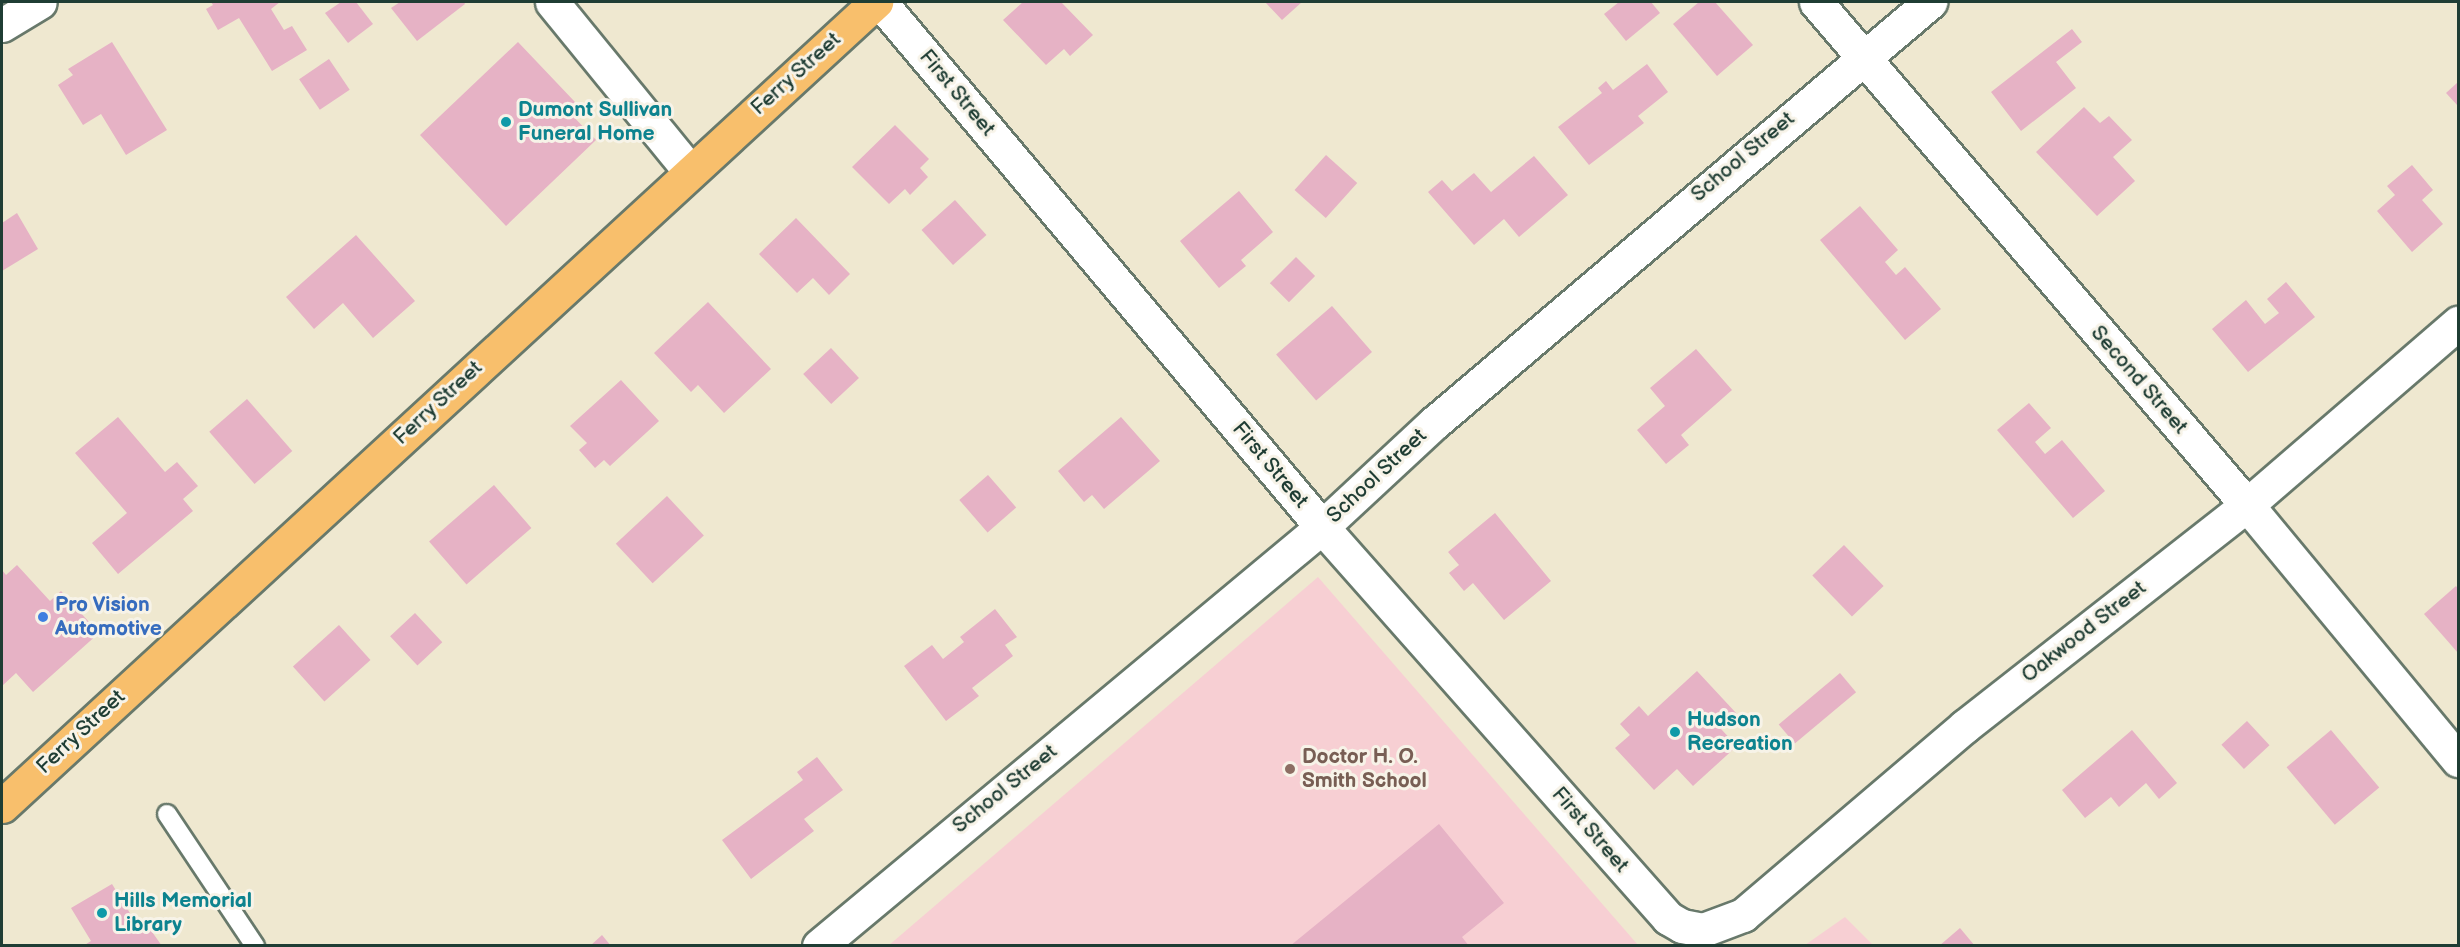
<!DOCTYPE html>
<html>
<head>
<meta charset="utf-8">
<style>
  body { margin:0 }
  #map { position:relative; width:2460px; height:947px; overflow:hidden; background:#efe8d0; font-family:"Balsamiq Sans",sans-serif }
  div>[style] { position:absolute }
  .built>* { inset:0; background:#f7cfd3 }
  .building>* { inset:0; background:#e6b2c5; transform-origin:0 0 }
  .roads { filter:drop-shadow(2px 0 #68796b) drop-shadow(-2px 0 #68796b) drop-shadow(0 2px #68796b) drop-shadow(0 -2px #68796b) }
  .service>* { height:18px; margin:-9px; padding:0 9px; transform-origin:9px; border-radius:9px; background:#fff }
  .minor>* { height:33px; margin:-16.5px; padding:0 16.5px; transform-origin:16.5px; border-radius:16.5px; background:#fff }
  .tertiary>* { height:33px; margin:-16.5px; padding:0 16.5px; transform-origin:16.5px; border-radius:16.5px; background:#fff }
  .primary>* { height:33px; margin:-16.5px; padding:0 16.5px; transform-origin:16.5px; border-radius:16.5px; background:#f8bf6c }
  .dots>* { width:16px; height:16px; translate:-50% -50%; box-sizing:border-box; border:3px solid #f7f3e8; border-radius:50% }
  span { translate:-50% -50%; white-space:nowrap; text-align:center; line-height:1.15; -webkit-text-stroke:6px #f7f3e8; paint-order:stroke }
  .street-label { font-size:21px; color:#1f3d34 }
  .culture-label { font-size:21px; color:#0d838f; font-weight:700 }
  .left { translate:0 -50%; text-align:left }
  .shop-label { font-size:21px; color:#366cbe; font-weight:700 }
  .education-label { font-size:21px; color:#785e54; font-weight:700 }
  .frame { position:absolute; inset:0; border:3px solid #1f3d34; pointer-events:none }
</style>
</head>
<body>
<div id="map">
  <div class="built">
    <i style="clip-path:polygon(1318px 577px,1638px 945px,888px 946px)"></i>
    <i style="clip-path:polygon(1845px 917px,1873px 945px,1805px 945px)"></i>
  </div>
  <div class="building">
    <i style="clip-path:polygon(211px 2px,280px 2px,271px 9px,284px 30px,292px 26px,307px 50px,272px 71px,239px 18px,218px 30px,206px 9px,213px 5px)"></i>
    <i style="clip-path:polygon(341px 2px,356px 2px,373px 24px,348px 43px,325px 13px)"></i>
    <i style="clip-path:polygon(400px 2px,464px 2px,465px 4px,417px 41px,391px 8px)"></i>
    <i style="clip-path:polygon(1023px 2px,1061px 2px,1093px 35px,1070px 56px,1064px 49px,1046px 65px,1003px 20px)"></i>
    <i style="clip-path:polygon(1265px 2px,1302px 2px,1282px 20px)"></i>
    <i style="clip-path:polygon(1619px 2px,1651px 2px,1660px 13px,1626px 41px,1604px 14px)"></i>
    <i style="clip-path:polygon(1699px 2px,1715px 2px,1753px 45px,1717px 76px,1673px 24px)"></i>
    <i style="clip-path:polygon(2072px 29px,2082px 42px,2056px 62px,2076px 88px,2021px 131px,1991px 92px)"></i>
    <i style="clip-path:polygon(112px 42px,167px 130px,126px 155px,101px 114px,83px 125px,58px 85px,73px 75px,68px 69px)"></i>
    <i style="clip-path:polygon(518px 42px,575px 102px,567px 110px,596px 140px,506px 226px,420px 135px)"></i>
    <i style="left:329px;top:59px;width:37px;height:36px;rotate:56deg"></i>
    <i style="clip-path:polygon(1647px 64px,1668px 92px,1638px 116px,1644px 123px,1589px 165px,1558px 127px,1602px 93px,1598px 88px,1606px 81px,1613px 90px)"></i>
    <i style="clip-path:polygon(2458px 82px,2458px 106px,2446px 93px)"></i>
    <i style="clip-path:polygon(2084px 107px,2100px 123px,2109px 116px,2132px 140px,2113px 157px,2135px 181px,2097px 216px,2036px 152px)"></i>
    <i style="clip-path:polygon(895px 125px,929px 159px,920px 168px,928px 177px,910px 195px,905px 189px,889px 204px,852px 167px)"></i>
    <i style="left:1326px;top:155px;width:42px;height:47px;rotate:42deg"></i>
    <i style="clip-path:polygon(1534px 156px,1568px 195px,1519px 237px,1504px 219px,1474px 245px,1428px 192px,1442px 180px,1452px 191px,1474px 173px,1491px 192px)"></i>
    <i style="clip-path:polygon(2412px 165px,2433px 190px,2422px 200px,2443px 224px,2412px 252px,2377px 211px,2395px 195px,2387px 186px)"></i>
    <i style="clip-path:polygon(1239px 191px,1273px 232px,1241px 260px,1246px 266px,1219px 288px,1180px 241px)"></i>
    <i style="left:955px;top:200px;width:47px;height:45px;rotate:48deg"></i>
    <i style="clip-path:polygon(1860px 206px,1898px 250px,1885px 262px,1896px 275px,1905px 267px,1941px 309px,1905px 340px,1820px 240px)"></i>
    <i style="clip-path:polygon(17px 213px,38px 249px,2px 271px,2px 223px)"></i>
    <i style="clip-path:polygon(796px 218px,850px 274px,829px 295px,813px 278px,797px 293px,759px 254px)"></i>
    <i style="clip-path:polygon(356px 235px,415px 301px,373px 338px,343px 303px,314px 329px,286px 297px)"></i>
    <i style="left:1296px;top:257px;width:27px;height:37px;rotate:45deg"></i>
    <i style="clip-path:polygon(2286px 282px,2315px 317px,2248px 372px,2212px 329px,2246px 300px,2265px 324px,2279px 313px,2267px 299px)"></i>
    <i style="clip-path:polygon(708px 302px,771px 369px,724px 413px,698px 385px,691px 392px,654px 353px)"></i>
    <i style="left:1332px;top:306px;width:61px;height:74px;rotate:49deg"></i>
    <i style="left:831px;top:348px;width:41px;height:38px;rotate:47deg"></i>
    <i style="clip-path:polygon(1696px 349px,1732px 390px,1681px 435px,1689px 445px,1666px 464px,1637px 430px,1665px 406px,1650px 388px)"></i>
    <i style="clip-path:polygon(621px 380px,659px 421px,610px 466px,604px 460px,595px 468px,579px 450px,587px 443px,570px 426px)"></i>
    <i style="left:247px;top:399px;width:69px;height:50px;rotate:49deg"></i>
    <i style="clip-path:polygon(2029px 403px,2051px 428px,2035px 442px,2045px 454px,2062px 440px,2105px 491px,2073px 518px,1997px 430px)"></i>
    <i style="clip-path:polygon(118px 417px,165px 472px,177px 462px,198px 486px,183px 499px,193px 511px,118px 574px,92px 543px,127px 513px,75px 453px)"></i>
    <i style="clip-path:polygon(1121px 417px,1160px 461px,1104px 509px,1092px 495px,1084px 502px,1058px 471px)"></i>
    <i style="left:988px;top:475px;width:43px;height:38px;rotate:49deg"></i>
    <i style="left:494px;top:485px;width:57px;height:86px;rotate:49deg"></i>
    <i style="left:667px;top:496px;width:54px;height:70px;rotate:47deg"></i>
    <i style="clip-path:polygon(1495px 513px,1551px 581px,1504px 620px,1473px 583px,1464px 591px,1449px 573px,1459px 565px,1448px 552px)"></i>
    <i style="left:1844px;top:545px;width:57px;height:44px;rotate:46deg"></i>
    <i style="clip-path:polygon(17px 565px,50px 601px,61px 591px,99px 633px,33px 692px,16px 673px,2px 686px,2px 570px,6px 575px)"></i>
    <i style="clip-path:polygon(2456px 586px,2458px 589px,2458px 653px,2424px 614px)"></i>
    <i style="clip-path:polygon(995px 609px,1017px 637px,1005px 645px,1013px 656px,972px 688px,979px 696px,946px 721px,904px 666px,932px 645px,943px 659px,964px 642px,960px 637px)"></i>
    <i style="left:415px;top:613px;width:40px;height:34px;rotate:47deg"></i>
    <i style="left:339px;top:625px;width:47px;height:62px;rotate:48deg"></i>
    <i style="clip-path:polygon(1697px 671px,1737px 714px,1721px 729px,1737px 746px,1693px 786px,1677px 769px,1654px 790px,1615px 748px,1630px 735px,1620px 724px,1639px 706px,1648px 716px)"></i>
    <i style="left:1840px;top:673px;width:25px;height:80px;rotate:50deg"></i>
    <i style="left:2247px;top:721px;width:33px;height:35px;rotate:47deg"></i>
    <i style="clip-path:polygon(2132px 730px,2177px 783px,2159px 799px,2146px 783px,2119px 807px,2111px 797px,2085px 818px,2062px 790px)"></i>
    <i style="left:2331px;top:730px;width:75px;height:58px;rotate:50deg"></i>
    <i style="clip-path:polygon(817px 757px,843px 790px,804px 819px,814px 831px,751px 879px,722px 840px,803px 780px,797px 772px)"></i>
    <i style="clip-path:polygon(1439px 824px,1504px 903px,1462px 937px,1469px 946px,1290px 946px)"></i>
    <i style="clip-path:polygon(112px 884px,133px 918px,143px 919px,162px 946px,83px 946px,91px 941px,71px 908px)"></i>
    <i style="clip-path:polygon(1960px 928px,1975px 946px,1939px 946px)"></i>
    <i style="clip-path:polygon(602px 935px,611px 946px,590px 946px)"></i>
  </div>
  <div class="roads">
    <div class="service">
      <i style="left:167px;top:814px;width:159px;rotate:56.3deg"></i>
    </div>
    <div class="minor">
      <i style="left:552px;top:2px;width:218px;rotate:50.8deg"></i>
      <i style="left:880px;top:2px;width:686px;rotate:49.91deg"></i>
      <i style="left:1322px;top:527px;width:522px;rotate:48.49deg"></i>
      <i style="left:1668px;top:918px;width:16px;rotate:30deg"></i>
      <i style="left:1682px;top:926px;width:21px;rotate:11deg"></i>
      <i style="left:1703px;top:930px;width:43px;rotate:-20.6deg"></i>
      <i style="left:1743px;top:915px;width:292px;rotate:-40.4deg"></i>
      <i style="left:1965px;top:726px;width:358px;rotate:-38.1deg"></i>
      <i style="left:2247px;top:505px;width:279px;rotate:-40.8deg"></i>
      <i style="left:1816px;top:2px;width:662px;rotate:49.41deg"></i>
      <i style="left:2247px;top:505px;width:331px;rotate:50.4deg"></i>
      <i style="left:819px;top:946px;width:655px;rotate:-39.79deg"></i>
      <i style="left:1322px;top:527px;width:153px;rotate:-42.9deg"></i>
      <i style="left:1434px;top:423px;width:651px;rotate:-40.32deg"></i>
    </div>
    <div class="tertiary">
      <i style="left:2px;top:25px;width:44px;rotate:-31.2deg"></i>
    </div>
    <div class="primary">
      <i style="left:2px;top:806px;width:1188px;rotate:-42.61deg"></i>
    </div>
  </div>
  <div class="dots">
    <i style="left:506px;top:122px;background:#0f9aa8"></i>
    <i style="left:43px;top:617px;background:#3f7fe0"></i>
    <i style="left:1675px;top:732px;background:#0f9aa8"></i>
    <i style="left:1290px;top:769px;background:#8d6e63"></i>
    <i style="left:102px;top:913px;background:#0f9aa8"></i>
  </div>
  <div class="street-label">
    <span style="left:796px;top:74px;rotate:-42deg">Ferry Street</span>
    <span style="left:957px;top:93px;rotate:50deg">First Street</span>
    <span style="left:1743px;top:157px;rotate:-40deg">School Street</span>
    <span style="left:2139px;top:380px;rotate:49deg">Second Street</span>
    <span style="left:438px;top:403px;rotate:-43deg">Ferry Street</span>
    <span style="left:1270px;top:465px;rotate:50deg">First Street</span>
    <span style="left:1377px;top:476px;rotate:-43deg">School Street</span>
    <span style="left:2084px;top:632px;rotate:-38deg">Oakwood Street</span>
    <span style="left:81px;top:732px;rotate:-43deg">Ferry Street</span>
    <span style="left:1005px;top:789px;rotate:-39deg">School Street</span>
    <span style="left:1590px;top:830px;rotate:49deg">First Street</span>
  </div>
  <div class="culture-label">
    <span class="left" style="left:518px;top:122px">Dumont Sullivan<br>Funeral Home</span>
    <span class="left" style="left:1687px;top:732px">Hudson<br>Recreation</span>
    <span class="left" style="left:114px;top:913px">Hills Memorial<br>Library</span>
  </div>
  <div class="shop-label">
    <span class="left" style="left:55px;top:617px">Pro Vision<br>Automotive</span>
  </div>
  <div class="education-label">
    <span class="left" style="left:1302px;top:769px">Doctor H. O.<br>Smith School</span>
  </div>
  <div class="frame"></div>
</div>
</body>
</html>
